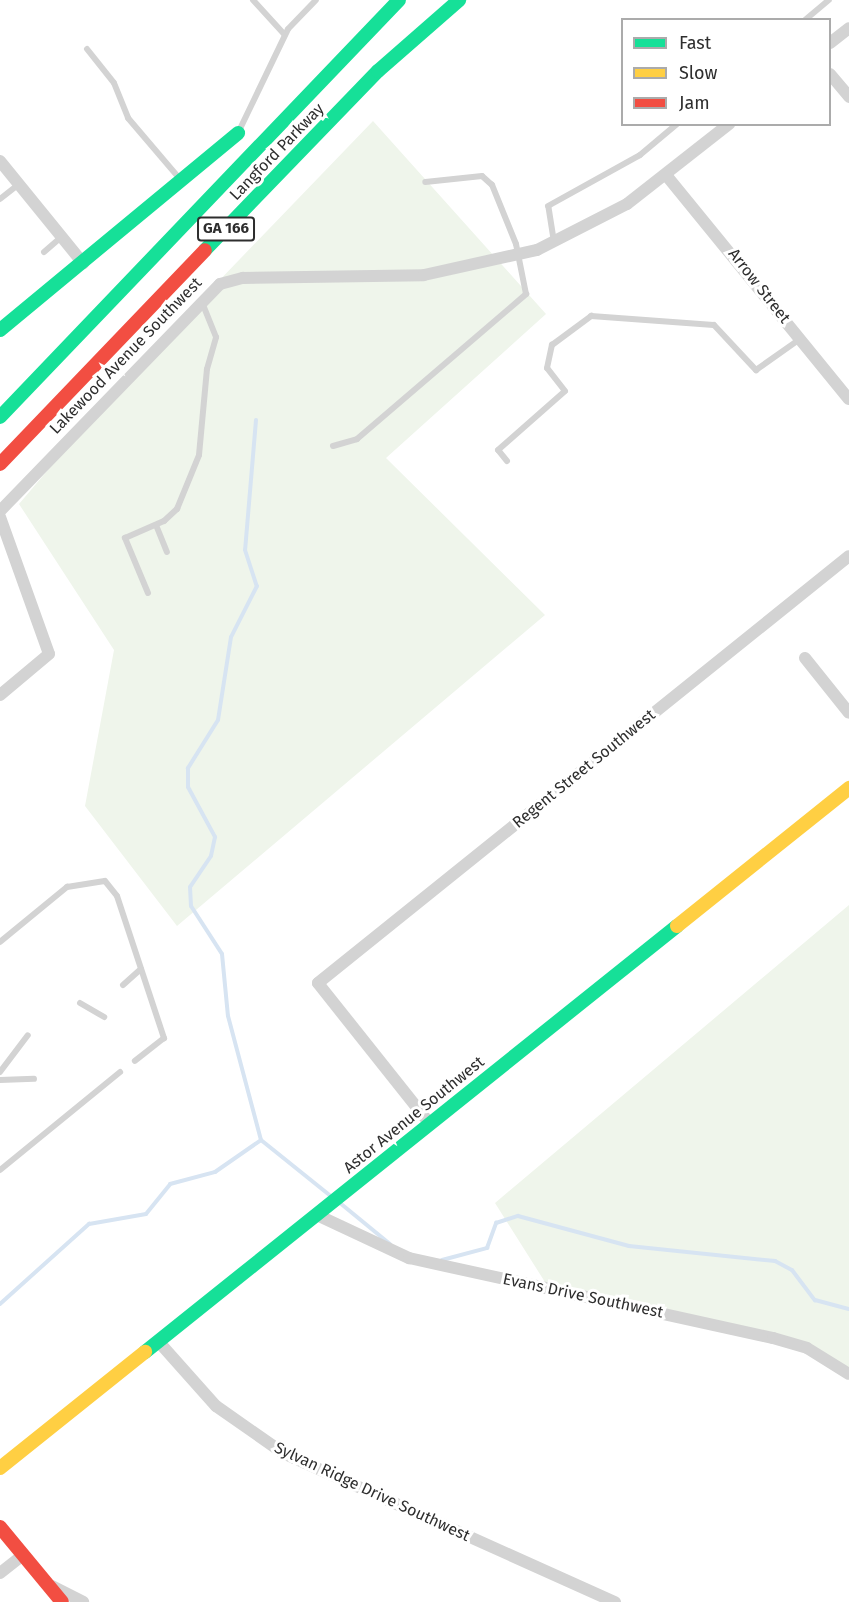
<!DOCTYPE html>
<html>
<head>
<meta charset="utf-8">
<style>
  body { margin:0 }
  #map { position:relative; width:849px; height:1602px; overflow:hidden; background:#fff; font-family:"Fira Sans",sans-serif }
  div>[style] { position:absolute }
  .green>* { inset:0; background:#eff5eb }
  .stream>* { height:4px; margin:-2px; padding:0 2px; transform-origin:2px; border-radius:2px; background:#d7e4f2 }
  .lane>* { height:6px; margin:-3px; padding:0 3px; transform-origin:3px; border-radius:3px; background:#d3d3d3 }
  .street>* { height:12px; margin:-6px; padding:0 6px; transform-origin:6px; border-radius:6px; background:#d3d3d3 }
  .fast>* { height:14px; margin:-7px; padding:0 7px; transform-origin:7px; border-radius:7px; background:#16e098 }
  .slow>* { height:14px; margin:-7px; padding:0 7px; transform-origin:7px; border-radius:7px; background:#ffcf43 }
  .jam>* { height:14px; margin:-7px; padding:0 7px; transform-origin:7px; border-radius:7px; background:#f24e42 }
  span { translate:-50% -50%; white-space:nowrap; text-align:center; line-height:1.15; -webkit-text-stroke:6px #fff; paint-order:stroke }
  .shield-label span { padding:2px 4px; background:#fff; border:2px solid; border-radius:4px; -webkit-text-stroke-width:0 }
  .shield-label { font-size:15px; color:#2e2e2e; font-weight:700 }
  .street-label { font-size:16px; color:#2e2e2e }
  .legend { position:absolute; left:621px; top:18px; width:210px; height:108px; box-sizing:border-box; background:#fff; border:2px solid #ababab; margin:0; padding:8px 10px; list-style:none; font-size:18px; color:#2e2e2e }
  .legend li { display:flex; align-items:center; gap:12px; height:30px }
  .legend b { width:30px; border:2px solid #ababab }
</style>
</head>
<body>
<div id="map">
  <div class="green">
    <i style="clip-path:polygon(373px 121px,546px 314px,386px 458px,545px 615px,177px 926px,85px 806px,114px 650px,19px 504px,132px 371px)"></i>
    <i style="clip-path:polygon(849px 905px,849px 1378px,810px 1343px,550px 1290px,495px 1203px)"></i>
  </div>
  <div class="stream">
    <i style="left:256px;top:420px;width:130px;rotate:94.8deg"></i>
    <i style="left:245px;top:550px;width:38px;rotate:72deg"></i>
    <i style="left:257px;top:586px;width:57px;rotate:117deg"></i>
    <i style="left:231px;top:637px;width:84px;rotate:98.9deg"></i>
    <i style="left:218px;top:720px;width:57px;rotate:122deg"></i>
    <i style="left:188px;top:768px;width:19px;rotate:90deg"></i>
    <i style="left:188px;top:787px;width:57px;rotate:61.6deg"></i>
    <i style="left:215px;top:837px;width:19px;rotate:102deg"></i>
    <i style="left:211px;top:856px;width:37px;rotate:124deg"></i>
    <i style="left:190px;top:887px;width:19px;rotate:87deg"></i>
    <i style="left:191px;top:906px;width:57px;rotate:57.1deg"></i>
    <i style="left:222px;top:954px;width:62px;rotate:84.5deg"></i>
    <i style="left:228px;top:1016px;width:128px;rotate:75.1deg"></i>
    <i style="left:261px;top:1140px;width:91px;rotate:38.8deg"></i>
    <i style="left:340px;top:1203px;width:65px;rotate:39.4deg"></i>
    <i style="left:442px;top:1260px;width:47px;rotate:-14.9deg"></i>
    <i style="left:487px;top:1248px;width:27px;rotate:-70deg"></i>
    <i style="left:496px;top:1223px;width:23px;rotate:-18deg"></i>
    <i style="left:518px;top:1216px;width:115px;rotate:15.1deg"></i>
    <i style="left:629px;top:1246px;width:147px;rotate:5.9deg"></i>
    <i style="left:775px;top:1261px;width:19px;rotate:28deg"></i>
    <i style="left:792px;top:1270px;width:38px;rotate:53deg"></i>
    <i style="left:815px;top:1300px;width:35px;rotate:15deg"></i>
    <i style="left:0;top:1304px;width:120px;rotate:-42deg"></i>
    <i style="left:89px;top:1224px;width:58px;rotate:-10deg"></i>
    <i style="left:146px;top:1214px;width:38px;rotate:-51deg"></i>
    <i style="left:170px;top:1184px;width:47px;rotate:-14.9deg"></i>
    <i style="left:215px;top:1172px;width:56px;rotate:-34.8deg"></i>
  </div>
  <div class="lane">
    <i style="left:253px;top:0;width:47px;rotate:47.6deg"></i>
    <i style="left:805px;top:20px;width:31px;rotate:-40deg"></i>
    <i style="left:87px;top:49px;width:43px;rotate:51.5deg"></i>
    <i style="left:114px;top:83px;width:38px;rotate:68deg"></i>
    <i style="left:128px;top:118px;width:79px;rotate:49.6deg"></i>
    <i style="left:238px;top:133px;width:115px;rotate:-64.3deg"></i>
    <i style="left:288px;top:29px;width:40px;rotate:-46deg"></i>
    <i style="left:0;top:199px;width:24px;rotate:-38deg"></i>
    <i style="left:554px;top:242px;width:36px;rotate:-99deg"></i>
    <i style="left:548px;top:206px;width:105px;rotate:-29deg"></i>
    <i style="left:640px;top:155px;width:48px;rotate:-40deg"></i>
    <i style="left:44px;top:252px;width:23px;rotate:-41deg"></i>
    <i style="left:333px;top:446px;width:25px;rotate:-16deg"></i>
    <i style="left:357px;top:439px;width:223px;rotate:-40.6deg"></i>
    <i style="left:526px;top:294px;width:51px;rotate:-101.3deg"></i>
    <i style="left:516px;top:244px;width:64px;rotate:-112.1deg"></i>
    <i style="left:492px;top:185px;width:13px;rotate:-138deg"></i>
    <i style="left:482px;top:176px;width:57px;rotate:174deg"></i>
    <i style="left:507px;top:461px;width:14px;rotate:-129deg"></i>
    <i style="left:498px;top:450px;width:89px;rotate:-41.4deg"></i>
    <i style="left:565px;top:391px;width:29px;rotate:-128deg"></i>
    <i style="left:547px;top:368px;width:24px;rotate:-78deg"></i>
    <i style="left:552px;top:345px;width:49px;rotate:-36.6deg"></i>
    <i style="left:591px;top:316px;width:123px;rotate:4.2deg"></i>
    <i style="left:714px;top:325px;width:62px;rotate:47deg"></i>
    <i style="left:756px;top:370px;width:54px;rotate:-35.2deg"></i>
    <i style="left:156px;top:525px;width:29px;rotate:68deg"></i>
    <i style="left:148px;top:593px;width:60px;rotate:-112.7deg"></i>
    <i style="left:125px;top:538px;width:43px;rotate:-23.6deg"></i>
    <i style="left:164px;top:521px;width:18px;rotate:-43deg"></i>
    <i style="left:177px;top:509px;width:58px;rotate:-67.8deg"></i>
    <i style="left:199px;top:455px;width:86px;rotate:-84.7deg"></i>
    <i style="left:207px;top:369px;width:33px;rotate:-74deg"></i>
    <i style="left:216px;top:337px;width:37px;rotate:-112deg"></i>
    <i style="left:0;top:942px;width:87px;rotate:-39.4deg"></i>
    <i style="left:67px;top:887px;width:38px;rotate:-9deg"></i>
    <i style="left:105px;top:881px;width:19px;rotate:51deg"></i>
    <i style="left:117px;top:896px;width:150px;rotate:71.7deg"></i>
    <i style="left:164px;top:1038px;width:37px;rotate:142deg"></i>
    <i style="left:123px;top:985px;width:24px;rotate:-42deg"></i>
    <i style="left:80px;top:1003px;width:28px;rotate:30deg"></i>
    <i style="left:0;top:1072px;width:46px;rotate:-52.9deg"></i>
    <i style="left:0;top:1080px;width:34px;rotate:-2deg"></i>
    <i style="left:0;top:1170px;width:155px;rotate:-39.2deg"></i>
  </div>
  <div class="street">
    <i style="left:830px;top:43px;width:24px;rotate:-38deg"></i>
    <i style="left:830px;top:74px;width:30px;rotate:50deg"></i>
    <i style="left:0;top:161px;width:132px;rotate:50.9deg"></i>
    <i style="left:666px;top:175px;width:289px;rotate:50.8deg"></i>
    <i style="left:0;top:511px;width:316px;rotate:-45.9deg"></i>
    <i style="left:220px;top:284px;width:24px;rotate:-15deg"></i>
    <i style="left:243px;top:278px;width:181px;rotate:-0.9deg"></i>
    <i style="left:424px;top:275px;width:116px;rotate:-12.5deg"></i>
    <i style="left:537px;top:250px;width:101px;rotate:-27.1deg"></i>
    <i style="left:627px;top:204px;width:130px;rotate:-38.1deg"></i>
    <i style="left:0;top:517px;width:145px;rotate:70.3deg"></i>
    <i style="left:49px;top:654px;width:64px;rotate:140.1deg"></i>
    <i style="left:805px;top:658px;width:70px;rotate:51.3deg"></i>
    <i style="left:430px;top:1124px;width:180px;rotate:-128.5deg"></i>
    <i style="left:318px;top:983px;width:681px;rotate:-38.8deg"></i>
    <i style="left:317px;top:1215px;width:102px;rotate:25.1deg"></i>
    <i style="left:409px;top:1258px;width:373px;rotate:12.4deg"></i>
    <i style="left:773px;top:1338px;width:35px;rotate:16deg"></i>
    <i style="left:807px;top:1348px;width:49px;rotate:31.8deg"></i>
    <i style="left:158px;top:1341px;width:87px;rotate:48.3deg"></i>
    <i style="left:216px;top:1406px;width:82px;rotate:35deg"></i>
    <i style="left:283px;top:1453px;width:364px;rotate:24.2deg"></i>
    <i style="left:0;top:1573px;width:29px;rotate:-38deg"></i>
    <i style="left:52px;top:1586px;width:35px;rotate:27deg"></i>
  </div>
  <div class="fast">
    <i style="left:205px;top:250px;width:249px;rotate:-46deg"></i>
    <i style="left:378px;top:71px;width:108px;rotate:-41.2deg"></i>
    <i style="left:0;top:330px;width:309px;rotate:-39.6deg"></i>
    <i style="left:0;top:417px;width:577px;rotate:-46.26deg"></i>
    <i style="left:145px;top:1352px;width:682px;rotate:-38.69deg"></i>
  </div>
  <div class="slow">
    <i style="left:677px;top:926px;width:221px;rotate:-38.7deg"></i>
    <i style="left:0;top:1468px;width:186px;rotate:-38.7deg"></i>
  </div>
  <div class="jam">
    <i style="left:0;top:464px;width:296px;rotate:-46.2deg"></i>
    <i style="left:0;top:1527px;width:97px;rotate:50.4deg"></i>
  </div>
  <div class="shield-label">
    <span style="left:226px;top:229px">GA 166</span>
  </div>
  <div class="street-label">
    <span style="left:277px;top:152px;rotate:-46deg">Langford Parkway</span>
    <span style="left:759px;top:286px;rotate:52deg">Arrow Street</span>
    <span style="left:126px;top:356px;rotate:-46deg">Lakewood Avenue Southwest</span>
    <span style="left:584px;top:769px;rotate:-39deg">Regent Street Southwest</span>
    <span style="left:414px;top:1115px;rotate:-39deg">Astor Avenue Southwest</span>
    <span style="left:583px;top:1296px;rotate:12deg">Evans Drive Southwest</span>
    <span style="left:372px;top:1492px;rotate:25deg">Sylvan Ridge Drive Southwest</span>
  </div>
  <ul class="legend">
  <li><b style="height:8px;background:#16e098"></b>Fast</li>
  <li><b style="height:8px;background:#ffcf43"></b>Slow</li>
  <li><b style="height:8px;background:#f24e42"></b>Jam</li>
  </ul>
</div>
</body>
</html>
